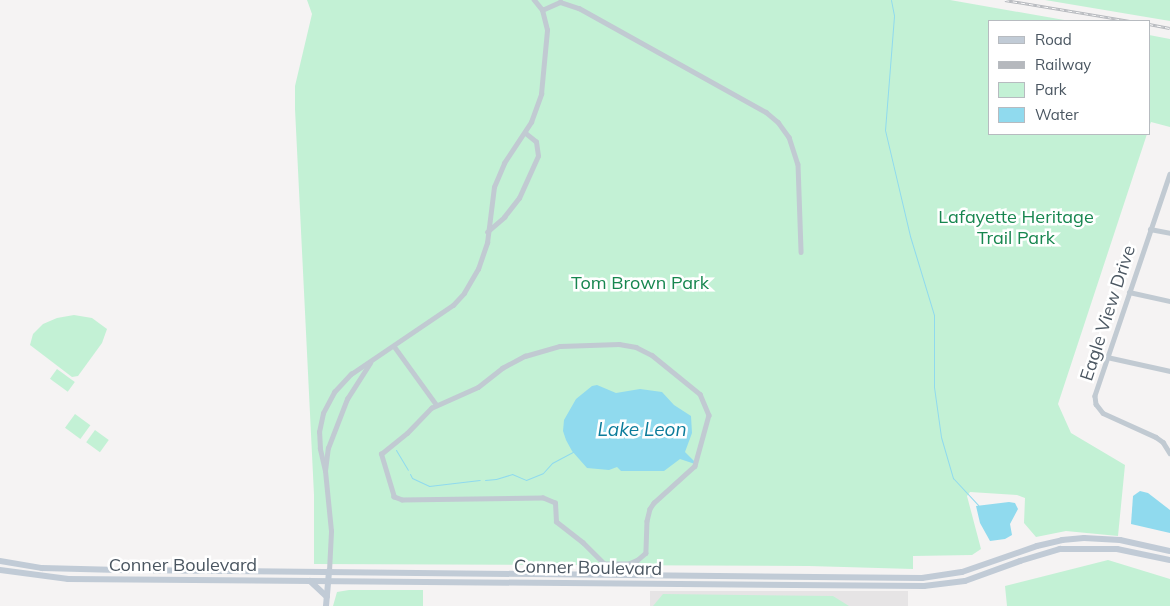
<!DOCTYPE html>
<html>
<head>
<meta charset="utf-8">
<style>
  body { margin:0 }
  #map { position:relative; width:1170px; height:606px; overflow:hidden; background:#f5f3f3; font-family:Mulish,sans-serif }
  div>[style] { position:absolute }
  .education>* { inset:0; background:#e6e4e5; transform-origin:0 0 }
  .green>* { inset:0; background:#c3f1d5; transform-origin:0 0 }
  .water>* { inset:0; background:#90daee }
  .stream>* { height:1px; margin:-0.5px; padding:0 0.5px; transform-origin:0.5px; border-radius:0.5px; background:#90daee }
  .street>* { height:4.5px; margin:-2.25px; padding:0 2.25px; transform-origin:2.25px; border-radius:2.25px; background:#c1cad2 }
  .secondary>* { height:6px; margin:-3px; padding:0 3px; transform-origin:3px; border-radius:3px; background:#c1cbd6 }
  .rail>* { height:3px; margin-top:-1.5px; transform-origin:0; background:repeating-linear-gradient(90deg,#fff 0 4px,#b5b8bd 0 8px); box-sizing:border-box; border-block:1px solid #b5b8bd }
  span { translate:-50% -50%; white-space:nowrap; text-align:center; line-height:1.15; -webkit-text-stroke:5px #fff; paint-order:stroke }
  .park-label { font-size:18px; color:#17864f }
  .street-label { font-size:18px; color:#4a5661 }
  .water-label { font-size:19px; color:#0c7c9b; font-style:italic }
  .legend { position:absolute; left:988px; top:20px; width:162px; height:115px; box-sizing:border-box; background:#fff; border:1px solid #b7bbc0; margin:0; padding:6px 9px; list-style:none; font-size:15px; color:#4a5661 }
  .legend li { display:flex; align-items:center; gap:10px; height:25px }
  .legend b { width:25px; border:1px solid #b7bbc0 }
</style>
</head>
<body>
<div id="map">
  <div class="education">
    <i style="left:650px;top:591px;width:258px;height:15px"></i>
  </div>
  <div class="green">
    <i style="clip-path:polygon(307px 0,950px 0,1070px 21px,989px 21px,989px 134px,1147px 134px,1058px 404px,1071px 433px,1125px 465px,1118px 536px,1066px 531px,1036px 537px,1024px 523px,1025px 498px,1017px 495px,970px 492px,967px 496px,981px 549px,972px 555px,913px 556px,913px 569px,809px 566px,314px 564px,314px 495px,295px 109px,295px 86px,312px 14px)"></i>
    <i style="clip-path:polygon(1045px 0,1170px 0,1170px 21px)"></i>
    <i style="clip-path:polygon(1149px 35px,1170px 39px,1170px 127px,1151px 122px,1149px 127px)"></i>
    <i style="clip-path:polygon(74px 315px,92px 318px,107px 329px,102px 343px,78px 376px,72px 377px,30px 345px,33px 334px,43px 324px,57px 318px)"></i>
    <i style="left:57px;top:369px;width:22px;height:12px;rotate:36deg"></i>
    <i style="left:75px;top:414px;width:19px;height:17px;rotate:36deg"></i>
    <i style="left:95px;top:430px;width:17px;height:15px;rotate:36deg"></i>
    <i style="clip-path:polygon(1108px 560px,1170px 579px,1170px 606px,1007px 606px,1005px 586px)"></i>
    <i style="clip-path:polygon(349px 590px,423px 590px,423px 606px,333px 606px,337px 592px)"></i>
    <i style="clip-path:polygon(663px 594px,833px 596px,849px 606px,653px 606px)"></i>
  </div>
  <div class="water">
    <i style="clip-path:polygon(597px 385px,616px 393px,640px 389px,662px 392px,674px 405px,691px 416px,692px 433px,685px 452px,698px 465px,680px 459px,664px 471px,621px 471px,617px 467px,609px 470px,587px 468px,572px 451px,566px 440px,563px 431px,564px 420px,576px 399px,592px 386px)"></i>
    <i style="clip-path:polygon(1140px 491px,1148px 493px,1170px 510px,1170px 533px,1131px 524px,1133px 496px)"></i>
    <i style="clip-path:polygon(1009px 502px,1015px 503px,1018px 509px,1010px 524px,1012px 535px,1005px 539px,990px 541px,980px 523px,976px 506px)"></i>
  </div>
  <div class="stream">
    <i style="left:891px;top:0;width:16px;rotate:79deg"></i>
    <i style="left:894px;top:16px;width:114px;rotate:94.5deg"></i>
    <i style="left:885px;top:130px;width:109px;rotate:76.7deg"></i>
    <i style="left:910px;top:236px;width:83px;rotate:73.1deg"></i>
    <i style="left:934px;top:315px;width:72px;rotate:90deg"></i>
    <i style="left:934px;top:387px;width:50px;rotate:82deg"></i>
    <i style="left:941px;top:437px;width:43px;rotate:73.7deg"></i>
    <i style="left:953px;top:478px;width:37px;rotate:47deg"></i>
    <i style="left:396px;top:450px;width:23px;rotate:59deg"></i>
    <i style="left:410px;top:474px;width:4px;rotate:63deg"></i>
    <i style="left:412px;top:478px;width:19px;rotate:25deg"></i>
    <i style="left:429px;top:486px;width:51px;rotate:-6.7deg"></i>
    <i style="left:485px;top:480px;width:11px;rotate:-5deg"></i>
    <i style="left:496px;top:479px;width:17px;rotate:-17deg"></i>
    <i style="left:512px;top:474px;width:15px;rotate:23deg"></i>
    <i style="left:526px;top:480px;width:18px;rotate:-22deg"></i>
    <i style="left:543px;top:473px;width:13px;rotate:-48deg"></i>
    <i style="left:552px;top:463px;width:24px;rotate:-28deg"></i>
  </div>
  <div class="street">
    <i style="left:542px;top:10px;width:20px;rotate:-24deg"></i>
    <i style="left:560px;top:2px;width:20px;rotate:18deg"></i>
    <i style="left:579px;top:8px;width:214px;rotate:29.1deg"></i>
    <i style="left:766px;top:112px;width:16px;rotate:40deg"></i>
    <i style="left:778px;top:122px;width:19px;rotate:54deg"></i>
    <i style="left:789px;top:137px;width:28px;rotate:72deg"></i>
    <i style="left:798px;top:164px;width:88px;rotate:88deg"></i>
    <i style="left:1170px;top:174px;width:234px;rotate:108.7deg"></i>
    <i style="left:1095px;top:396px;width:8px;rotate:83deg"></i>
    <i style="left:1096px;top:404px;width:11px;rotate:52deg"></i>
    <i style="left:1103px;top:413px;width:58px;rotate:24.4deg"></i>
    <i style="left:1156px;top:437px;width:9px;rotate:36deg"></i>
    <i style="left:1163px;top:442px;width:13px;rotate:58deg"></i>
    <i style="left:1150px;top:229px;width:20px;rotate:11deg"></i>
    <i style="left:487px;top:232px;width:23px;rotate:-41deg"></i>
    <i style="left:504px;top:217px;width:24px;rotate:-52deg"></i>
    <i style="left:519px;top:198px;width:46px;rotate:-65.7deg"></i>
    <i style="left:538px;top:156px;width:14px;rotate:-98deg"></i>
    <i style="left:536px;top:142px;width:14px;rotate:-141deg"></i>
    <i style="left:1129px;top:292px;width:42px;rotate:12.4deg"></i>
    <i style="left:619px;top:344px;width:17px;rotate:10deg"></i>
    <i style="left:636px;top:347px;width:18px;rotate:27deg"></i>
    <i style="left:652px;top:355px;width:62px;rotate:39.1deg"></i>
    <i style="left:700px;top:394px;width:23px;rotate:67deg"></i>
    <i style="left:709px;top:415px;width:53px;rotate:105.4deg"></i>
    <i style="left:695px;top:466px;width:55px;rotate:137.9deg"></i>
    <i style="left:654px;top:503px;width:7px;rotate:124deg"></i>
    <i style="left:650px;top:509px;width:12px;rotate:104deg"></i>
    <i style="left:647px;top:521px;width:32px;rotate:92deg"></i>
    <i style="left:646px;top:553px;width:11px;rotate:139deg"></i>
    <i style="left:638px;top:560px;width:10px;rotate:156deg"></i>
    <i style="left:629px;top:564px;width:25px;rotate:180deg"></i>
    <i style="left:604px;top:564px;width:30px;rotate:-135deg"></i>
    <i style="left:583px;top:543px;width:34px;rotate:-142deg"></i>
    <i style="left:556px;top:522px;width:19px;rotate:-93deg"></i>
    <i style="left:555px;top:503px;width:13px;rotate:-157deg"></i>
    <i style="left:543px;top:498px;width:141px;rotate:179.2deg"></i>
    <i style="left:402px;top:500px;width:9px;rotate:-159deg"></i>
    <i style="left:394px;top:497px;width:45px;rotate:-106.8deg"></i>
    <i style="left:381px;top:454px;width:33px;rotate:-39deg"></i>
    <i style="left:407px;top:433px;width:35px;rotate:-46deg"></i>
    <i style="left:431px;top:408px;width:51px;rotate:-24.1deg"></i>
    <i style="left:478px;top:387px;width:31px;rotate:-38deg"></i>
    <i style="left:502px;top:368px;width:26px;rotate:-28deg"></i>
    <i style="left:525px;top:356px;width:36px;rotate:-16deg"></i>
    <i style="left:560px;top:346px;width:59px;rotate:-1.9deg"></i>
    <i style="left:394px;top:346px;width:72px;rotate:54.1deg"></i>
    <i style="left:1107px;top:357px;width:65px;rotate:12.5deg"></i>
    <i style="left:325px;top:471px;width:23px;rotate:-103deg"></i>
    <i style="left:320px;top:449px;width:17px;rotate:-93deg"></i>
    <i style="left:319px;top:432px;width:19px;rotate:-78deg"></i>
    <i style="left:323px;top:413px;width:24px;rotate:-62deg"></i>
    <i style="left:334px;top:392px;width:25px;rotate:-47deg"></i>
    <i style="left:351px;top:374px;width:123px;rotate:-34.1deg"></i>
    <i style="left:453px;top:305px;width:16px;rotate:-47deg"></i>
    <i style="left:464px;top:293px;width:28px;rotate:-60deg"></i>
    <i style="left:478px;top:269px;width:28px;rotate:-71deg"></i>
    <i style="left:487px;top:243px;width:56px;rotate:-82.9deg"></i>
    <i style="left:494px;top:187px;width:26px;rotate:-67deg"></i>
    <i style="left:504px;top:163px;width:49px;rotate:-56.6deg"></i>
    <i style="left:531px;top:122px;width:30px;rotate:-70deg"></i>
    <i style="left:541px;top:94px;width:64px;rotate:-84.6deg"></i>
    <i style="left:547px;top:30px;width:21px;rotate:-104deg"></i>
    <i style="left:542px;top:10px;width:13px;rotate:-129deg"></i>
    <i style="left:329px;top:571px;width:40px;rotate:-87.1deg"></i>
    <i style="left:331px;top:531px;width:60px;rotate:-95.7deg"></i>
    <i style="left:325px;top:471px;width:23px;rotate:-83deg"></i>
    <i style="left:328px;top:448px;width:53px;rotate:-68.8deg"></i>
    <i style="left:347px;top:399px;width:43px;rotate:-57.4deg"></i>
  </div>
  <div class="secondary">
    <i style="left:0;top:561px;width:43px;rotate:9.5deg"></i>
    <i style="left:42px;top:568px;width:77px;rotate:1.5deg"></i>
    <i style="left:119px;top:570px;width:803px;rotate:0.57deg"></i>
    <i style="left:922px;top:578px;width:40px;rotate:-8.5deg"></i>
    <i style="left:962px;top:572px;width:79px;rotate:-19.1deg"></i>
    <i style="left:1037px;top:546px;width:26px;rotate:-13deg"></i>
    <i style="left:1062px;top:540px;width:22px;rotate:-5deg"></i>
    <i style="left:1084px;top:538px;width:36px;rotate:3deg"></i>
    <i style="left:1120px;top:540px;width:51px;rotate:12.4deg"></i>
    <i style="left:0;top:570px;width:69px;rotate:7.5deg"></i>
    <i style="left:68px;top:579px;width:856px;rotate:0.47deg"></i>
    <i style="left:924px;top:586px;width:41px;rotate:-7deg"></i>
    <i style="left:965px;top:581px;width:59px;rotate:-20deg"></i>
    <i style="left:1020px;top:561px;width:42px;rotate:-16.7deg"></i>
    <i style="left:1060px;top:549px;width:57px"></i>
    <i style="left:1117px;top:549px;width:54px;rotate:11.7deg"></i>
    <i style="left:310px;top:581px;width:23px;rotate:43deg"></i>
    <i style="left:326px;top:606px;width:35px;rotate:-85deg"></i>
  </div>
  <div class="rail">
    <i style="left:1005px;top:0;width:128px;rotate:9.5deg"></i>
    <i style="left:1149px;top:24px;width:21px;rotate:11deg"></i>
  </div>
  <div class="park-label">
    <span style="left:1016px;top:228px">Lafayette Heritage<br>Trail Park</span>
    <span style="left:640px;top:283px">Tom Brown Park</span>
  </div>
  <div class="street-label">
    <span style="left:1108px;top:313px;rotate:-72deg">Eagle View Drive</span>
    <span style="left:183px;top:565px">Conner Boulevard</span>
    <span style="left:588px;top:568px;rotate:1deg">Conner Boulevard</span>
  </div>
  <div class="water-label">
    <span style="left:642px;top:430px">Lake Leon</span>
  </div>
  <ul class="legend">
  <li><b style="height:6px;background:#c1cbd6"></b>Road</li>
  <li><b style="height:6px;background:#b5b8bd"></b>Railway</li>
  <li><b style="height:14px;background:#c3f1d5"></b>Park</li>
  <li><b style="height:14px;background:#90daee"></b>Water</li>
  </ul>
</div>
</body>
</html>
